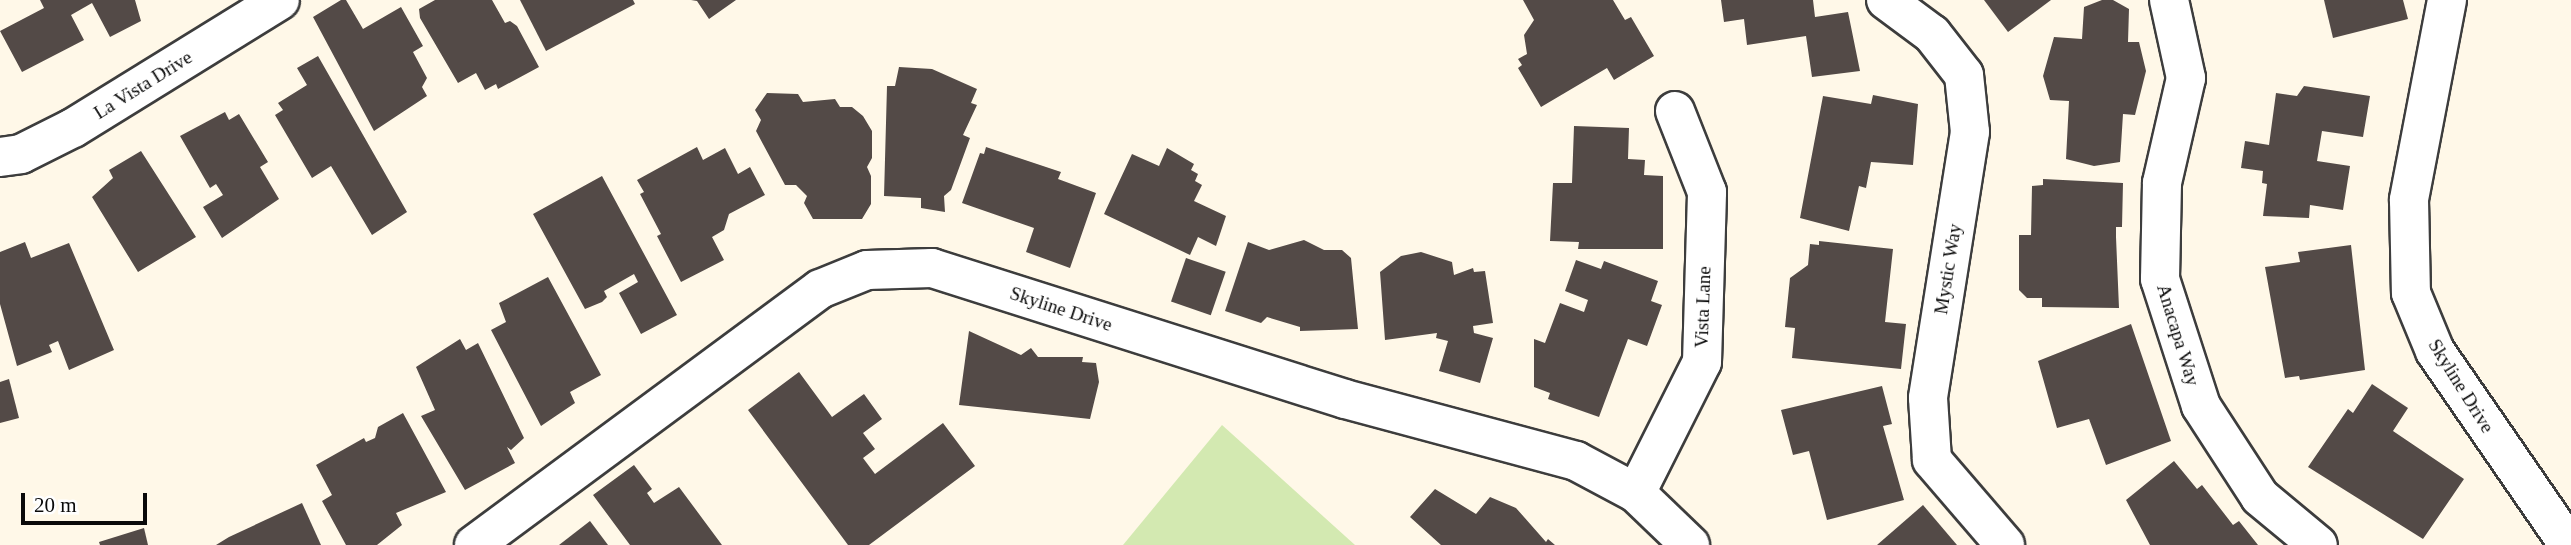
<!DOCTYPE html>
<html>
<head>
<meta charset="utf-8">
<style>
  body { margin:0 }
  #map { position:relative; width:2571px; height:545px; overflow:hidden; background:#fff8e8; font-family:Georgia,serif }
  div>[style] { position:absolute }
  .green>* { inset:0; background:#d3e9b1 }
  .building>* { inset:0; background:#534a47; transform-origin:0 0 }
  .roads { filter:drop-shadow(2px 0 #3d3d3d) drop-shadow(-2px 0 #3d3d3d) drop-shadow(0 2px #3d3d3d) drop-shadow(0 -2px #3d3d3d) }
  .minor>* { height:38px; margin:-19px; padding:0 19px; transform-origin:19px; border-radius:19px; background:#fff }
  span { translate:-50% -50%; white-space:nowrap; text-align:center; line-height:1.15; -webkit-text-stroke:7px #fff; paint-order:stroke }
  .street-label { font-size:19px; color:#0a0a0a }
  .scale { position:absolute; left:21px; top:493px; width:126px; height:32px; box-sizing:border-box; border:4px solid #0a0a0a; border-top:0; padding-left:9px; font-size:21px; line-height:24px; white-space:nowrap; color:#0a0a0a; -webkit-text-stroke:5px #fff; paint-order:stroke }
</style>
</head>
<body>
<div id="map">
  <div class="green">
    <i style="clip-path:polygon(1222px 425px,1355px 545px,1123px 545px)"></i>
  </div>
  <div class="building">
    <i style="clip-path:polygon(40px 0,135px 0,141px 21px,110px 37px,92px 3px,71px 15px,84px 40px,22px 72px,0 31px,44px 8px)"></i>
    <i style="clip-path:polygon(341px 0,346px 0,363px 29px,401px 7px,423px 46px,413px 52px,427px 78px,422px 87px,427px 96px,374px 131px,313px 17px)"></i>
    <i style="clip-path:polygon(435px 0,492px 0,505px 23px,510px 21px,517px 26px,539px 67px,498px 89px,496px 84px,485px 90px,476px 73px,458px 83px,420px 18px,419px 9px)"></i>
    <i style="clip-path:polygon(520px 0,633px 0,635px 4px,546px 51px)"></i>
    <i style="clip-path:polygon(691px 0,736px 0,709px 19px,697px 1px)"></i>
    <i style="clip-path:polygon(1523px 0,1613px 0,1625px 20px,1631px 17px,1654px 56px,1614px 80px,1607px 68px,1541px 107px,1518px 68px,1522px 65px,1518px 59px,1527px 54px,1524px 35px,1534px 20px)"></i>
    <i style="clip-path:polygon(1721px 0,1813px 0,1815px 17px,1848px 12px,1860px 71px,1812px 77px,1806px 36px,1747px 45px,1744px 19px,1724px 22px)"></i>
    <i style="clip-path:polygon(1984px 0,2051px 0,2008px 32px)"></i>
    <i style="clip-path:polygon(2102px 0,2113px 0,2129px 9px,2128px 42px,2139px 42px,2146px 71px,2135px 115px,2123px 114px,2120px 162px,2094px 166px,2066px 159px,2069px 101px,2050px 100px,2043px 76px,2054px 37px,2082px 39px,2084px 7px)"></i>
    <i style="clip-path:polygon(2324px 0,2403px 0,2408px 19px,2333px 38px)"></i>
    <i style="clip-path:polygon(318px 56px,407px 212px,372px 235px,331px 166px,312px 178px,275px 115px,283px 110px,278px 103px,307px 85px,297px 68px)"></i>
    <i style="clip-path:polygon(899px 67px,932px 69px,977px 89px,971px 103px,977px 105px,963px 135px,970px 138px,951px 190px,944px 196px,945px 212px,921px 208px,921px 198px,884px 196px,887px 86px,895px 86px)"></i>
    <i style="clip-path:polygon(2304px 86px,2370px 96px,2363px 137px,2322px 131px,2317px 161px,2350px 166px,2343px 210px,2310px 205px,2309px 218px,2263px 216px,2267px 184px,2262px 183px,2263px 171px,2241px 168px,2245px 141px,2269px 145px,2276px 93px,2297px 96px)"></i>
    <i style="clip-path:polygon(767px 93px,798px 94px,803px 102px,835px 99px,840px 107px,852px 107px,863px 116px,872px 131px,872px 158px,867px 167px,871px 176px,871px 204px,862px 219px,813px 219px,804px 203px,807px 196px,796px 185px,785px 185px,756px 131px,761px 120px,755px 110px)"></i>
    <i style="clip-path:polygon(1873px 95px,1918px 104px,1913px 165px,1871px 162px,1866px 188px,1859px 186px,1849px 231px,1800px 218px,1823px 96px,1871px 104px)"></i>
    <i style="clip-path:polygon(225px 112px,229px 120px,239px 114px,268px 162px,260px 167px,279px 199px,222px 238px,203px 207px,223px 195px,216px 184px,210px 188px,180px 136px)"></i>
    <i style="clip-path:polygon(1574px 126px,1629px 128px,1628px 159px,1645px 160px,1644px 175px,1663px 176px,1663px 249px,1578px 249px,1579px 242px,1550px 241px,1553px 183px,1572px 183px)"></i>
    <i style="clip-path:polygon(697px 147px,703px 160px,725px 148px,738px 174px,750px 167px,765px 195px,729px 214px,724px 230px,712px 237px,724px 260px,681px 282px,657px 236px,661px 234px,640px 194px,644px 192px,637px 180px)"></i>
    <i style="clip-path:polygon(986px 147px,1061px 172px,1058px 179px,1096px 193px,1070px 268px,1026px 252px,1034px 228px,962px 203px,980px 153px,984px 154px)"></i>
    <i style="clip-path:polygon(1167px 148px,1194px 164px,1191px 170px,1198px 174px,1195px 181px,1202px 185px,1194px 201px,1226px 216px,1216px 246px,1198px 237px,1190px 255px,1104px 214px,1132px 154px,1159px 166px)"></i>
    <i style="clip-path:polygon(141px 151px,196px 237px,138px 272px,92px 197px,113px 178px,109px 170px)"></i>
    <i style="clip-path:polygon(602px 176px,677px 315px,641px 334px,619px 293px,638px 282px,634px 274px,604px 291px,607px 297px,602px 302px,585px 309px,533px 214px)"></i>
    <i style="clip-path:polygon(2043px 179px,2123px 183px,2122px 227px,2116px 227px,2116px 237px,2119px 308px,2042px 307px,2042px 298px,2027px 298px,2019px 290px,2019px 235px,2031px 235px,2032px 186px,2043px 185px)"></i>
    <i style="clip-path:polygon(1304px 240px,1324px 250px,1342px 250px,1351px 258px,1358px 329px,1300px 331px,1300px 327px,1267px 317px,1261px 323px,1225px 311px,1248px 242px,1269px 250px)"></i>
    <i style="clip-path:polygon(1819px 241px,1893px 249px,1885px 322px,1906px 324px,1901px 369px,1792px 358px,1795px 328px,1785px 327px,1790px 278px,1808px 265px,1810px 244px,1819px 245px)"></i>
    <i style="clip-path:polygon(25px 242px,31px 258px,69px 243px,114px 350px,69px 370px,58px 341px,49px 345px,52px 352px,17px 366px,0 304px,0 252px)"></i>
    <i style="clip-path:polygon(2351px 245px,2365px 370px,2300px 380px,2299px 376px,2285px 378px,2265px 267px,2300px 262px,2298px 252px)"></i>
    <i style="clip-path:polygon(1421px 252px,1452px 262px,1454px 275px,1473px 268px,1474px 272px,1485px 271px,1493px 323px,1473px 326px,1474px 333px,1493px 338px,1480px 383px,1439px 371px,1448px 341px,1436px 338px,1437px 333px,1385px 340px,1380px 272px,1401px 256px)"></i>
    <i style="left:1186px;top:258px;width:42px;height:46px;rotate:19deg"></i>
    <i style="clip-path:polygon(1576px 260px,1601px 269px,1604px 261px,1658px 281px,1651px 301px,1662px 305px,1647px 346px,1628px 339px,1599px 417px,1548px 399px,1550px 393px,1534px 387px,1534px 339px,1545px 343px,1560px 303px,1584px 312px,1588px 300px,1565px 291px)"></i>
    <i style="clip-path:polygon(548px 277px,601px 375px,570px 392px,575px 403px,541px 426px,491px 330px,506px 322px,499px 303px)"></i>
    <i style="clip-path:polygon(2131px 324px,2171px 441px,2106px 465px,2089px 419px,2057px 428px,2038px 361px)"></i>
    <i style="clip-path:polygon(969px 331px,1021px 355px,1031px 348px,1038px 357px,1083px 357px,1082px 362px,1096px 363px,1099px 382px,1090px 419px,959px 405px)"></i>
    <i style="clip-path:polygon(460px 339px,466px 350px,478px 343px,524px 438px,511px 450px,507px 447px,515px 463px,465px 490px,421px 416px,435px 410px,416px 367px)"></i>
    <i style="clip-path:polygon(799px 372px,832px 417px,864px 394px,882px 419px,863px 433px,875px 449px,863px 458px,875px 474px,943px 423px,975px 466px,869px 545px,848px 545px,748px 410px)"></i>
    <i style="clip-path:polygon(9px 379px,19px 418px,0 423px,0 382px)"></i>
    <i style="clip-path:polygon(2372px 384px,2408px 408px,2393px 431px,2464px 479px,2423px 539px,2308px 467px,2348px 409px,2353px 413px)"></i>
    <i style="clip-path:polygon(1882px 386px,1892px 424px,1883px 426px,1904px 500px,1827px 520px,1809px 451px,1793px 455px,1781px 410px)"></i>
    <i style="clip-path:polygon(403px 413px,446px 492px,396px 513px,402px 525px,377px 545px,346px 545px,322px 501px,332px 495px,316px 465px,364px 438px,366px 442px,375px 438px,378px 427px)"></i>
    <i style="clip-path:polygon(2174px 461px,2197px 489px,2202px 485px,2233px 525px,2239px 521px,2258px 545px,2150px 545px,2126px 500px)"></i>
    <i style="clip-path:polygon(634px 465px,652px 489px,647px 493px,654px 503px,679px 487px,722px 545px,630px 545px,593px 495px)"></i>
    <i style="clip-path:polygon(1435px 489px,1476px 514px,1490px 497px,1516px 508px,1546px 542px,1548px 539px,1555px 545px,1441px 545px,1410px 517px)"></i>
    <i style="clip-path:polygon(302px 503px,321px 545px,216px 545px,229px 537px)"></i>
    <i style="clip-path:polygon(1923px 505px,1957px 545px,1877px 545px)"></i>
    <i style="clip-path:polygon(590px 521px,608px 545px,559px 545px)"></i>
    <i style="clip-path:polygon(144px 528px,148px 545px,100px 545px,99px 542px)"></i>
  </div>
  <div class="roads">
    <div class="minor">
      <i style="left:1886px;top:0;width:57px;rotate:36.5deg"></i>
      <i style="left:1932px;top:34px;width:52px;rotate:52deg"></i>
      <i style="left:1964px;top:75px;width:57px;rotate:84deg"></i>
      <i style="left:1970px;top:132px;width:269px;rotate:99deg"></i>
      <i style="left:1928px;top:398px;width:62px;rotate:86.3deg"></i>
      <i style="left:1932px;top:460px;width:112px;rotate:49.3deg"></i>
      <i style="left:2169px;top:0;width:80px;rotate:77.7deg"></i>
      <i style="left:2186px;top:78px;width:108px;rotate:102.9deg"></i>
      <i style="left:2162px;top:183px;width:96px;rotate:91.2deg"></i>
      <i style="left:2160px;top:279px;width:133px;rotate:72.1deg"></i>
      <i style="left:2201px;top:406px;width:108px;rotate:57deg"></i>
      <i style="left:2260px;top:497px;width:75px;rotate:39.6deg"></i>
      <i style="left:2447px;top:0;width:204px;rotate:100.8deg"></i>
      <i style="left:2409px;top:200px;width:93px;rotate:88.8deg"></i>
      <i style="left:2411px;top:293px;width:63px;rotate:67.5deg"></i>
      <i style="left:2435px;top:351px;width:236px;rotate:55.4deg"></i>
      <i style="left:0;top:157px;width:21px;rotate:-8deg"></i>
      <i style="left:21px;top:154px;width:58px;rotate:-26.6deg"></i>
      <i style="left:73px;top:128px;width:243px;rotate:-31.7deg"></i>
      <i style="left:1636px;top:493px;width:147px;rotate:-63.3deg"></i>
      <i style="left:1702px;top:362px;width:170px;rotate:-88.3deg"></i>
      <i style="left:1707px;top:192px;width:87px;rotate:-111.6deg"></i>
      <i style="left:474px;top:545px;width:430px;rotate:-36.5deg"></i>
      <i style="left:820px;top:289px;width:51px;rotate:-22deg"></i>
      <i style="left:867px;top:270px;width:65px;rotate:-1.8deg"></i>
      <i style="left:932px;top:268px;width:433px;rotate:17.6deg"></i>
      <i style="left:1345px;top:399px;width:239px;rotate:15deg"></i>
      <i style="left:1576px;top:461px;width:68px;rotate:28.1deg"></i>
      <i style="left:1636px;top:493px;width:75px;rotate:43.9deg"></i>
    </div>
  </div>
  <div class="street-label">
    <span style="left:143px;top:85px;rotate:-32deg">La Vista Drive</span>
    <span style="left:1948px;top:269px;rotate:-81deg">Mystic Way</span>
    <span style="left:1703px;top:307px;rotate:-88deg">Vista Lane</span>
    <span style="left:1061px;top:309px;rotate:18deg">Skyline Drive</span>
    <span style="left:2178px;top:335px;rotate:73deg">Anacapa Way</span>
    <span style="left:2461px;top:386px;rotate:58deg">Skyline Drive</span>
  </div>
  <div class="scale">20 m</div>
</div>
</body>
</html>
